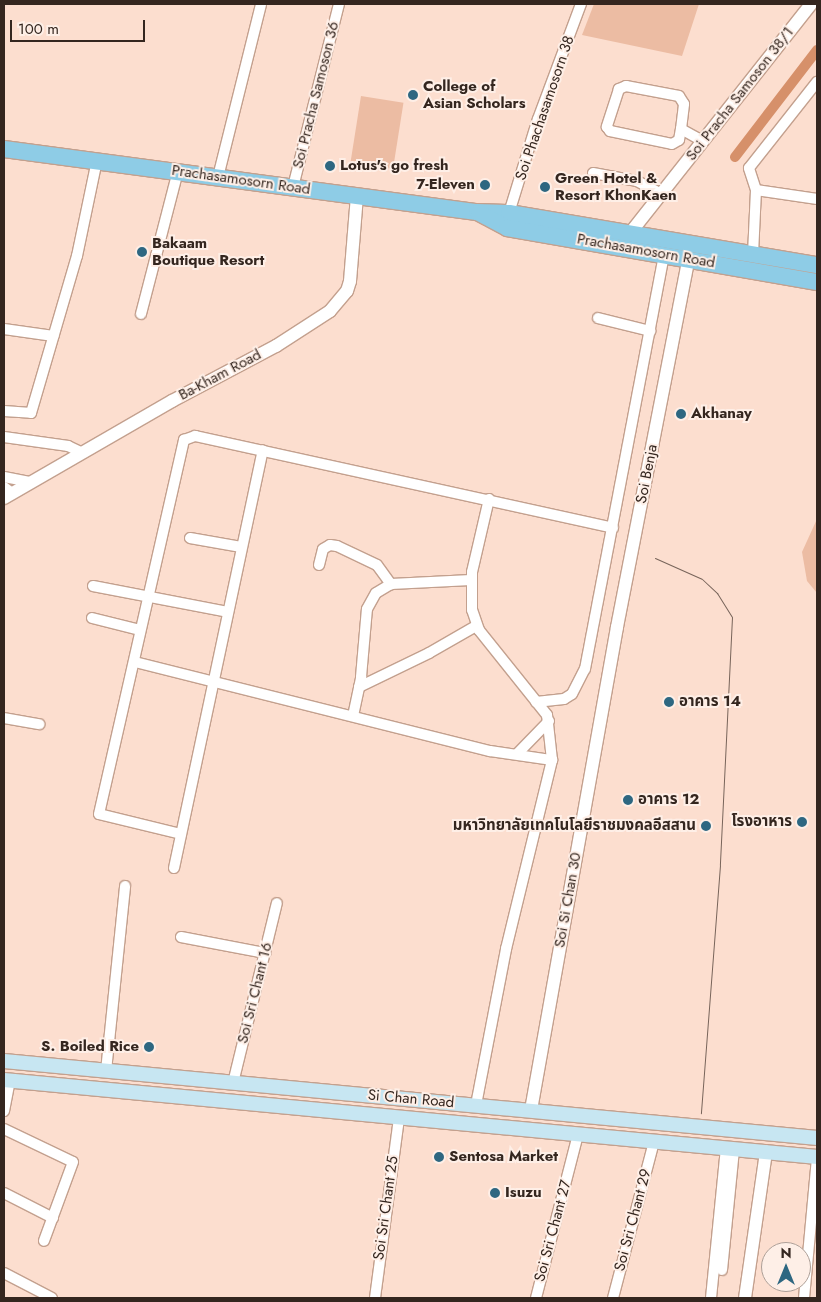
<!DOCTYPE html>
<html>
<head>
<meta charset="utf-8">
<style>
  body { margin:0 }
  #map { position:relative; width:821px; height:1302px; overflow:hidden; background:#fcdecf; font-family:Jost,"Noto Sans Thai",sans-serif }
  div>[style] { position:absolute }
  .green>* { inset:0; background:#ecbca3; transform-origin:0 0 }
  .canal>* { height:10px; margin:-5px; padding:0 5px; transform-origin:5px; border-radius:5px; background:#d6906a }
  .roads { filter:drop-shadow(1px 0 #c3a08e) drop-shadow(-1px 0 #c3a08e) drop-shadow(0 1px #c3a08e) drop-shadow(0 -1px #c3a08e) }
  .minor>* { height:10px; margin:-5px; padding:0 5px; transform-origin:5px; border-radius:5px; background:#fff }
  .tertiary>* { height:12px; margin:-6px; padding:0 6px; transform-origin:6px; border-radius:6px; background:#fff }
  .secondary>* { height:14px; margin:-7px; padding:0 7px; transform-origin:7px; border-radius:7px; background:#c7e6f2 }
  .primary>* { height:16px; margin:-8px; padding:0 8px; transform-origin:8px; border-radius:8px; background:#8ecce6 }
  .tram>* { height:1px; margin:-0.5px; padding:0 0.5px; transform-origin:0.5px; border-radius:0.5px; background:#77645a }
  .dots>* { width:14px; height:14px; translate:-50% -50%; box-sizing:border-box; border:2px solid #feefe7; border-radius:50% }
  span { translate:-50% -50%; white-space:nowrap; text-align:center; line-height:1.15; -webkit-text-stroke:4px #feefe7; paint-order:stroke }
  .poi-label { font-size:15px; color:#34261f; font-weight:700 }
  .left { translate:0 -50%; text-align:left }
  .right { translate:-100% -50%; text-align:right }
  .street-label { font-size:15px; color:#34261f }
  .frame { position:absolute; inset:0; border:5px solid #34261f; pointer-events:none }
  .north { position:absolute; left:761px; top:1242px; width:50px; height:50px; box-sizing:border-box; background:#feefe7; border:1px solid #ad9f97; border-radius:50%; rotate:0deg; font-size:14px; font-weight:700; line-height:20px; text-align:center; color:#34261f }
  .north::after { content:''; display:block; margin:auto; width:18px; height:22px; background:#2e6781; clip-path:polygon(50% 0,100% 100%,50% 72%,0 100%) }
  .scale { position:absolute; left:10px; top:20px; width:135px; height:22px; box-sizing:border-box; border:2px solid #34261f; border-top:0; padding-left:6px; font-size:15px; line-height:18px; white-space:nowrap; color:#34261f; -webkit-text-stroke:4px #feefe7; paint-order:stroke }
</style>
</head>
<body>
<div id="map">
  <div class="green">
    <i style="clip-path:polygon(594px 4px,699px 4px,682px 56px,582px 35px)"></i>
    <i style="left:361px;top:96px;width:43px;height:67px;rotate:9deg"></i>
    <i style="clip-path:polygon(817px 519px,817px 593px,807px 581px,802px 552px)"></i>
  </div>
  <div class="canal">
    <i style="left:735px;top:157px;width:135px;rotate:-52.5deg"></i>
  </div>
  <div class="roads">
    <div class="minor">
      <i style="left:681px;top:129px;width:25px;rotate:-83deg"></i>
      <i style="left:684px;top:104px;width:9px;rotate:-122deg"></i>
      <i style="left:679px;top:96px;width:54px;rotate:-169.3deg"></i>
      <i style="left:626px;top:86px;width:8px;rotate:157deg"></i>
      <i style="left:619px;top:89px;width:40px;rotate:108deg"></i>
      <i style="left:607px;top:127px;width:5px;rotate:53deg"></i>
      <i style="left:610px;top:131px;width:63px;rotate:11.8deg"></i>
      <i style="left:672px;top:144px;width:8px;rotate:-30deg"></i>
      <i style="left:679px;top:140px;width:11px;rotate:-80deg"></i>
      <i style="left:681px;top:129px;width:25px;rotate:29deg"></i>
      <i style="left:593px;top:173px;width:45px;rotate:10.3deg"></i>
      <i style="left:637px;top:181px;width:27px;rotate:28deg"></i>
      <i style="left:218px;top:177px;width:178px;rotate:-76deg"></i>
      <i style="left:293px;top:187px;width:189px;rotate:-75.9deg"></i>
      <i style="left:756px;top:190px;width:62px;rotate:8.4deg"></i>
      <i style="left:509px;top:213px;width:98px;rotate:-72.9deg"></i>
      <i style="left:538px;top:119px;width:123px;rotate:-69.5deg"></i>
      <i style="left:753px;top:254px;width:64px;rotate:-87.3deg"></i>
      <i style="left:756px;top:190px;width:23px;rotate:-108deg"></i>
      <i style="left:749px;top:168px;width:110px;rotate:-51.7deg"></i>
      <i style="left:141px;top:314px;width:148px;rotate:-75.5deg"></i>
      <i style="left:598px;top:318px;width:54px;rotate:14deg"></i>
      <i style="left:4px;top:329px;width:50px;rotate:8deg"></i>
      <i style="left:4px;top:411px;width:27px;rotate:4deg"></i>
      <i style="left:31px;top:413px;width:164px;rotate:-73.7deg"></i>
      <i style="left:77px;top:256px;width:98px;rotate:-78.2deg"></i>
      <i style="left:4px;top:437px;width:65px;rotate:8deg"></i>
      <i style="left:68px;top:446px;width:14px;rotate:25deg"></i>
      <i style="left:4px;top:477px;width:26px;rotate:11deg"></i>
      <i style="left:4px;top:487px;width:10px;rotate:37deg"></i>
      <i style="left:190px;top:538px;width:52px;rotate:10deg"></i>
      <i style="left:319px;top:565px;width:16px;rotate:-76deg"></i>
      <i style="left:323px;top:549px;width:8px;rotate:-30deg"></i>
      <i style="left:330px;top:545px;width:7px;rotate:8deg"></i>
      <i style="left:337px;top:546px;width:44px;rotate:25.4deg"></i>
      <i style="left:377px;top:565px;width:24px;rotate:54deg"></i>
      <i style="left:93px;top:586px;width:137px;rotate:10.9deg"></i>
      <i style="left:92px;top:618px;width:49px;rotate:14deg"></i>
      <i style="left:135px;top:662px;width:366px;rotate:14.1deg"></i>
      <i style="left:490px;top:751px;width:63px;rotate:8.3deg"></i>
      <i style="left:359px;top:687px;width:78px;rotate:-25.9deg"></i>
      <i style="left:429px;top:653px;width:54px;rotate:-29.9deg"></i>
      <i style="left:536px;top:702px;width:28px;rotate:-6deg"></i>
      <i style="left:564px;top:699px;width:9px;rotate:-32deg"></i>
      <i style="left:572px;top:694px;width:28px;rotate:-63deg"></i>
      <i style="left:585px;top:669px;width:423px;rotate:-79.2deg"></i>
      <i style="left:353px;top:716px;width:40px;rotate:-78deg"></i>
      <i style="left:361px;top:677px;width:68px;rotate:-85deg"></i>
      <i style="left:367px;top:609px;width:18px;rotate:-61deg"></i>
      <i style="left:376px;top:593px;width:17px;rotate:-31deg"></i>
      <i style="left:391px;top:584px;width:80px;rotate:-2.9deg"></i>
      <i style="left:4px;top:718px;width:36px;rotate:10deg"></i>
      <i style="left:517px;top:754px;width:46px;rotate:-45.9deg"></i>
      <i style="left:181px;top:834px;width:84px;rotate:-166.3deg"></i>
      <i style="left:99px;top:814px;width:384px;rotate:-77.2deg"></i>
      <i style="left:184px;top:440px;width:12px;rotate:-20deg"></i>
      <i style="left:195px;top:436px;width:428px;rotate:12.4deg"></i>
      <i style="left:174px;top:868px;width:427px;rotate:-78deg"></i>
      <i style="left:181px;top:937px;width:86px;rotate:10.8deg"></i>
      <i style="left:106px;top:1071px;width:186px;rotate:-84.1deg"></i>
      <i style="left:233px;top:1083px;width:185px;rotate:-76.3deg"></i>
      <i style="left:476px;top:1105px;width:159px;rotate:-79.1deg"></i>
      <i style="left:506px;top:949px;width:195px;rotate:-76.3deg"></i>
      <i style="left:552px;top:760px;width:45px;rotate:-96.3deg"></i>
      <i style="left:547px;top:715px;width:109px;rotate:-128.7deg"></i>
      <i style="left:479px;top:630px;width:21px;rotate:-109deg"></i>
      <i style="left:472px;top:610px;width:38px;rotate:-90deg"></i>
      <i style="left:472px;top:572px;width:75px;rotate:-76.9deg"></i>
      <i style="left:4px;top:1111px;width:32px;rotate:-79deg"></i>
      <i style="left:4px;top:1129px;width:76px;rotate:25.6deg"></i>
      <i style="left:73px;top:1162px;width:84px;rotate:110.2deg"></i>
      <i style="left:4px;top:1193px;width:55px;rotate:27deg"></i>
      <i style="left:722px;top:1270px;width:122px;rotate:-84.3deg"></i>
      <i style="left:4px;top:1273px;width:54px;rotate:27.5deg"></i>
      <i style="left:375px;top:1298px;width:181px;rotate:-82.4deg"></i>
      <i style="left:536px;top:1298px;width:168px;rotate:-75.6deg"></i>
      <i style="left:613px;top:1298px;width:161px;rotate:-75.3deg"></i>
      <i style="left:711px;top:1298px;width:150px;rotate:-84.3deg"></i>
      <i style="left:804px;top:1298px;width:142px;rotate:-84.7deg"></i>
    </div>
    <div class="tertiary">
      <i style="left:631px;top:232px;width:290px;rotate:-51.7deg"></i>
      <i style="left:4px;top:498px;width:194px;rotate:-30deg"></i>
      <i style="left:172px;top:401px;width:118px;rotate:-27.9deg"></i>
      <i style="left:276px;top:346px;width:64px;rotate:-32.9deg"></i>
      <i style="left:330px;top:311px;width:26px;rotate:-50deg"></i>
      <i style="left:347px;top:291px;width:10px;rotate:-73deg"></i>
      <i style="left:350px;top:281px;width:86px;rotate:-85.3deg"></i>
      <i style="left:531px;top:1110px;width:491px;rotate:-79.9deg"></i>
      <i style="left:617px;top:627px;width:376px;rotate:-79deg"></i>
      <i style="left:745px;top:1298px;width:148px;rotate:-81.8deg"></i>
    </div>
    <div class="secondary">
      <i style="left:4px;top:1061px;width:817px;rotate:5.41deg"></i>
      <i style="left:4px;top:1080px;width:817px;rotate:5.41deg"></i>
    </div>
    <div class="primary">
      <i style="left:4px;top:149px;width:477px;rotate:7.6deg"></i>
      <i style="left:477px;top:212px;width:32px;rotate:2deg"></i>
      <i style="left:509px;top:213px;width:312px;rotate:9.6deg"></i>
      <i style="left:479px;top:213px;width:32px;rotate:28deg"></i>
      <i style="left:507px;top:228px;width:315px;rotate:9.9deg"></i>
    </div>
  </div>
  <div class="tram">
    <i style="left:655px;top:558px;width:51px;rotate:24.1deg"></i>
    <i style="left:702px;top:579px;width:21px;rotate:43deg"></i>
    <i style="left:717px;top:593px;width:28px;rotate:58deg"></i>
    <i style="left:732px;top:617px;width:248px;rotate:92.8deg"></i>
    <i style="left:720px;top:865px;width:249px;rotate:94.4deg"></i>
  </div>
  <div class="dots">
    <i style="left:413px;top:95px;background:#2e6781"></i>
    <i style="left:330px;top:166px;background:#2e6781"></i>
    <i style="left:485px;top:185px;background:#2e6781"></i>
    <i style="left:545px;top:187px;background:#2e6781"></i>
    <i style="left:142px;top:252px;background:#2e6781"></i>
    <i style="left:681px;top:414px;background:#2e6781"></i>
    <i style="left:669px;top:702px;background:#2e6781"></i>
    <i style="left:628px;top:800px;background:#2e6781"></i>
    <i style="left:802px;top:822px;background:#2e6781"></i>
    <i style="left:706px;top:826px;background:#2e6781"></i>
    <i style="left:149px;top:1047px;background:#2e6781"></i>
    <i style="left:439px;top:1157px;background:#2e6781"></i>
    <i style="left:495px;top:1193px;background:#2e6781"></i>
  </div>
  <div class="poi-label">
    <span class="left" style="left:423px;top:95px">College of<br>Asian Scholars</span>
    <span class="left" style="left:340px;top:166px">Lotus's go fresh</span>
    <span class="left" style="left:555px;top:187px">Green Hotel &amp;<br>Resort KhonKaen</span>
    <span class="right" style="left:475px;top:185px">7-Eleven</span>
    <span class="left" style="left:152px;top:252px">Bakaam<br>Boutique Resort</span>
    <span class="left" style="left:691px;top:414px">Akhanay</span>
    <span class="left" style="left:679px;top:702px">อาคาร 14</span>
    <span class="left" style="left:638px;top:800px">อาคาร 12</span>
    <span class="right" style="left:792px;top:822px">โรงอาหาร</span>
    <span class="right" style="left:696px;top:826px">มหาวิทยาลัยเทคโนโลยีราชมงคลอีสสาน</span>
    <span class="right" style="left:139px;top:1047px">S. Boiled Rice</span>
    <span class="left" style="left:449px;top:1157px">Sentosa Market</span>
    <span class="left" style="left:505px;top:1193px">Isuzu</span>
  </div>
  <div class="street-label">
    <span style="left:740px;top:94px;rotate:-52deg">Soi Pracha Samoson 38/1</span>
    <span style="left:316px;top:95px;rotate:-76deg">Soi Pracha Samoson 36</span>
    <span style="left:545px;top:108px;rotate:-71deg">Soi Phachasamosorn 38</span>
    <span style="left:241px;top:180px;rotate:8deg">Prachasamosorn Road</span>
    <span style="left:646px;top:251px;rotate:10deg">Prachasamosorn Road</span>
    <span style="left:220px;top:375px;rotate:-28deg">Ba-Kham Road</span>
    <span style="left:647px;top:474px;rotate:-79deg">Soi Benja</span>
    <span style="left:568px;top:900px;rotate:-80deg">Soi Si Chan 30</span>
    <span style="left:255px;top:993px;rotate:-76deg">Soi Sri Chant 16</span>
    <span style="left:411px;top:1099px;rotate:5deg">Si Chan Road</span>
    <span style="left:386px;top:1208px;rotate:-82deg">Soi Sri Chant 25</span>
    <span style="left:633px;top:1220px;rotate:-75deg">Soi Sri Chant 29</span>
    <span style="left:553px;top:1231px;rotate:-75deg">Soi Sri Chant 27</span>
  </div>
  <div class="frame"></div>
  <div class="north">N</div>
  <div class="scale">100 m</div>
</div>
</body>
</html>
